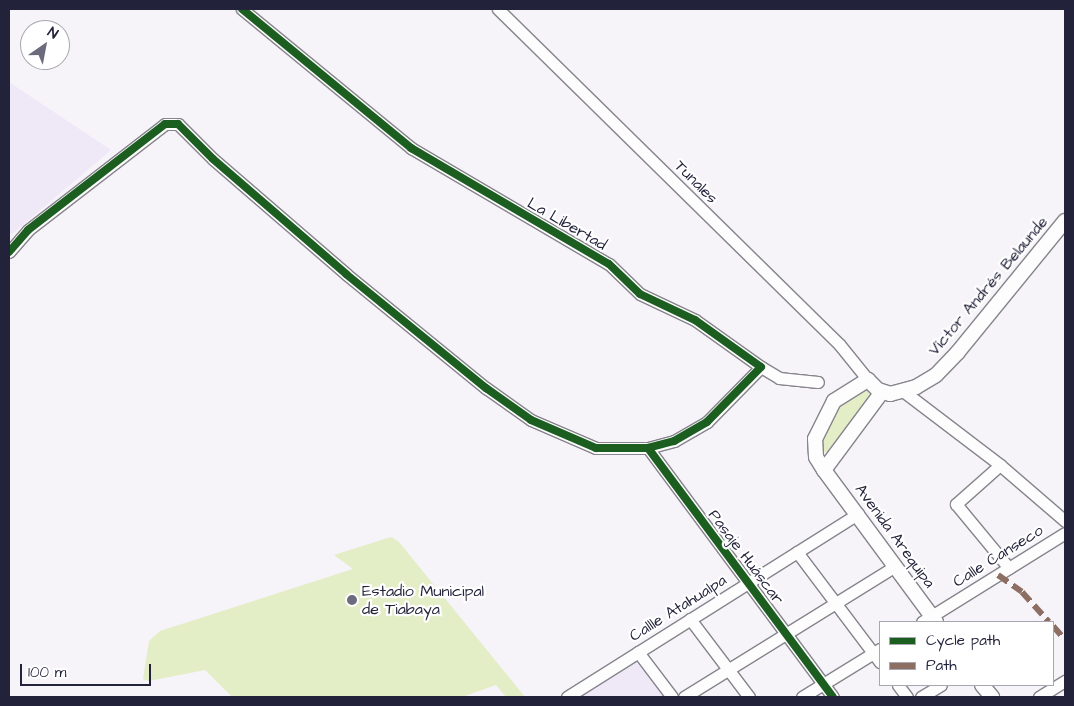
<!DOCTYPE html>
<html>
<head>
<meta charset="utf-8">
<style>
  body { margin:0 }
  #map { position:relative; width:1074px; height:706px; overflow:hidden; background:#f6f3f9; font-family:"Architects Daughter",sans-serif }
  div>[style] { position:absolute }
  .built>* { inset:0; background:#efe9f7 }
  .green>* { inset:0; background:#e3edc6 }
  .roads { filter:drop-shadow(1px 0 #86848c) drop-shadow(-1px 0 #86848c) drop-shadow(0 1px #86848c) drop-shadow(0 -1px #86848c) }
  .minor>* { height:11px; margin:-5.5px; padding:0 5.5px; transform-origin:5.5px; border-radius:5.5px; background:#fefdfe }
  .major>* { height:14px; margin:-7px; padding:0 7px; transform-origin:7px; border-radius:7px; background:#fefdfe }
  .quiet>* { height:6px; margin-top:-3px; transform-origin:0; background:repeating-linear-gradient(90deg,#8d6e63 0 12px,transparent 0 18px) }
  .cycleway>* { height:8px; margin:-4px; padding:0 4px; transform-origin:4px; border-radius:4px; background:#1b5e20 }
  .dots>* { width:14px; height:14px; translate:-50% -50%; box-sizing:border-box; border:2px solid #fff; border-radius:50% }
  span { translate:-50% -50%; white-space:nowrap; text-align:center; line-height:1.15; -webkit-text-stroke:4.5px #fff; paint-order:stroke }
  .street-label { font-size:16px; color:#22223b }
  .poi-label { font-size:16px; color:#22223b }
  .left { translate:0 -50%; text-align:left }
  .frame { position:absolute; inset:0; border:10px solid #22223b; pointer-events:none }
  .legend { position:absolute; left:879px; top:621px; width:175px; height:65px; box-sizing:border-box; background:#fff; border:1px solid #a7a7b1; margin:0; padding:6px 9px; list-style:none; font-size:15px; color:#22223b }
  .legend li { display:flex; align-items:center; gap:10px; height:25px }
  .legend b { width:25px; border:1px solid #a7a7b1 }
  .north { position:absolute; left:20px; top:20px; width:50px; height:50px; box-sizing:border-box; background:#fff; border:1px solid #a7a7b1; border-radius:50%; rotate:33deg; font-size:14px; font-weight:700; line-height:20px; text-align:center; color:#22223b }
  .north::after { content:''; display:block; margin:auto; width:18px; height:22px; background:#6c6b7e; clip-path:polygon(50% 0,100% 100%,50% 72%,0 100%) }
  .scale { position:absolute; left:20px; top:664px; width:131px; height:22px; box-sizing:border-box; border:2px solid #22223b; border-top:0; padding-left:6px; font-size:15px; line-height:18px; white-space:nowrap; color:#22223b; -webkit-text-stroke:4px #fff; paint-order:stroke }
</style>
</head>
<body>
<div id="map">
  <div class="built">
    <i style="clip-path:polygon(9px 82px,111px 150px,12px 234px,9px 232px)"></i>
    <i style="clip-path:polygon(636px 661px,664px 697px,581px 697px)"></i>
  </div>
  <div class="green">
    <i style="clip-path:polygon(865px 386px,871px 397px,828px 452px,821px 453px,820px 438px,834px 407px)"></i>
    <i style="clip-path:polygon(391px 537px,399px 542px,525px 697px,506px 697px,496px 685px,462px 697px,232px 697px,205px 670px,149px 681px,143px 679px,149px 641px,160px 631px,353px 569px,334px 555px)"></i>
  </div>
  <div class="roads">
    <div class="minor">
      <i style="left:242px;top:9px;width:219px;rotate:39.4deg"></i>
      <i style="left:411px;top:148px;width:229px;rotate:30.4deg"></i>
      <i style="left:609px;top:264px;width:43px;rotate:44.1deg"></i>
      <i style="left:640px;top:294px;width:61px;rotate:25.3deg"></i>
      <i style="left:695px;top:320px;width:81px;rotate:35.5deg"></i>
      <i style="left:761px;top:367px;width:77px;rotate:134.5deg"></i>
      <i style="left:707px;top:422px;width:38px;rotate:150deg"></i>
      <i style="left:674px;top:441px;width:27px;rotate:165deg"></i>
      <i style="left:498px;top:9px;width:478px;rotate:44.5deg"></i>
      <i style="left:839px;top:344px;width:46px;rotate:51.1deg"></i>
      <i style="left:9px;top:252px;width:29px;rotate:-49deg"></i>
      <i style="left:28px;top:230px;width:173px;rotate:-37.7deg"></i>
      <i style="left:165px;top:124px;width:13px"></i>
      <i style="left:178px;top:124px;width:49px;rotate:45deg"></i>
      <i style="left:213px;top:159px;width:176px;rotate:40.8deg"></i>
      <i style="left:346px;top:274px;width:181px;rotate:39.2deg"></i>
      <i style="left:486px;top:388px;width:55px;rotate:35.4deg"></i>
      <i style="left:531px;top:420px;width:71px;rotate:23.3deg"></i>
      <i style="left:596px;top:448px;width:52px"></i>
      <i style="left:648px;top:448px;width:310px;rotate:53.4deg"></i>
      <i style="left:761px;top:367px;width:21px;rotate:31deg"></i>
      <i style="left:779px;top:378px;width:39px;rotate:6deg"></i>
      <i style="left:903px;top:391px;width:122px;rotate:37.3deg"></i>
      <i style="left:1000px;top:465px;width:86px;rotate:40.7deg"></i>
      <i style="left:1000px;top:465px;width:59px;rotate:138.4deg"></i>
      <i style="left:956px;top:504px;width:83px;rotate:50.4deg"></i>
      <i style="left:797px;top:552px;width:138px;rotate:53deg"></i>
      <i style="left:690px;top:619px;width:98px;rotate:52.9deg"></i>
      <i style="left:922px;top:622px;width:168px;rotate:-31.9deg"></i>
      <i style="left:638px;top:652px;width:56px;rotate:52.9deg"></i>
      <i style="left:898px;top:685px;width:15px;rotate:53deg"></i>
      <i style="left:567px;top:697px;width:344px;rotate:-32.2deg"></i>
      <i style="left:684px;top:697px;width:248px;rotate:-31.8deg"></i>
      <i style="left:802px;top:697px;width:92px;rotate:-31.6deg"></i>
      <i style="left:921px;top:697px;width:23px;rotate:-31deg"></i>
      <i style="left:1039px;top:697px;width:31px;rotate:-32deg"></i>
    </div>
    <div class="major">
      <i style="left:824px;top:470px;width:97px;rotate:-53.4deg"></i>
      <i style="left:936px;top:622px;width:189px;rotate:-126.4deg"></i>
      <i style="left:824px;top:470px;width:15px;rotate:-122deg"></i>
      <i style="left:816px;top:457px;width:18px;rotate:-93deg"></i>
      <i style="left:815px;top:439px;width:42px;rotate:-63.4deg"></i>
      <i style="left:834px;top:401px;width:40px;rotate:-32deg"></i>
      <i style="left:868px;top:380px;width:14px;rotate:45deg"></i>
      <i style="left:878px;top:390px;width:13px;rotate:18deg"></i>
      <i style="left:890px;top:394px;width:27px;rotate:-15deg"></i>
      <i style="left:916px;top:387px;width:23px;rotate:-31deg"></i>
      <i style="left:936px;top:375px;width:32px;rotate:-46deg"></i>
      <i style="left:958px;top:352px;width:169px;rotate:-50.8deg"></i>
      <i style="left:982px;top:685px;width:16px;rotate:50deg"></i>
    </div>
  </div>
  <div class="quiet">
    <i style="left:998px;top:575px;width:29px;rotate:35deg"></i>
    <i style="left:1022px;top:592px;width:40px;rotate:48deg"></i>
    <i style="left:1053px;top:626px;width:18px;rotate:49deg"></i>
  </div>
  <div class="cycleway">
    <i style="left:242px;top:9px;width:219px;rotate:39.4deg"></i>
    <i style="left:411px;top:148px;width:229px;rotate:30.4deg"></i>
    <i style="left:609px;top:264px;width:43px;rotate:44.1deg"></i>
    <i style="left:640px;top:294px;width:61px;rotate:25.3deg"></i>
    <i style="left:695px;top:320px;width:81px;rotate:35.5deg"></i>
    <i style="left:761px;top:367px;width:77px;rotate:134.5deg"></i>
    <i style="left:707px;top:422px;width:38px;rotate:150deg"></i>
    <i style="left:674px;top:441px;width:27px;rotate:165deg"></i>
    <i style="left:9px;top:252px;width:29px;rotate:-49deg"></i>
    <i style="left:28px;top:230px;width:173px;rotate:-37.7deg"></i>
    <i style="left:165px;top:124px;width:13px"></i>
    <i style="left:178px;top:124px;width:49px;rotate:45deg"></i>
    <i style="left:213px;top:159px;width:176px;rotate:40.8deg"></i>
    <i style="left:346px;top:274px;width:181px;rotate:39.2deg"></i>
    <i style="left:486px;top:388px;width:55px;rotate:35.4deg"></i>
    <i style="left:531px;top:420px;width:71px;rotate:23.3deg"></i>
    <i style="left:596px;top:448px;width:52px"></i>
    <i style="left:648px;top:448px;width:310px;rotate:53.4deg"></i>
  </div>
  <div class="dots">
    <i style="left:352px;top:600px;background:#6c6b7e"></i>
  </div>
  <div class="street-label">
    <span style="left:696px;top:182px;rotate:45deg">Tunales</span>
    <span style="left:567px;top:224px;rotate:30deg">La Libertad</span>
    <span style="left:988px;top:286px;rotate:-50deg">Víctor Andrés Belaunde</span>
    <span style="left:895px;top:536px;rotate:54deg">Avenida Arequipa</span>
    <span style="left:998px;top:556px;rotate:-32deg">Calle Canseco</span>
    <span style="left:746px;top:557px;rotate:53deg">Pasaje Huáscar</span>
    <span style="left:678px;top:608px;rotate:-32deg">Callle Atahualpa</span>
  </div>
  <div class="poi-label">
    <span class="left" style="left:362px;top:600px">Estadio Municipal<br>de Tiabaya</span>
  </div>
  <div class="frame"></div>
  <ul class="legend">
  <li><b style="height:6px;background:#1b5e20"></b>Cycle path</li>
  <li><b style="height:6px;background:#8d6e63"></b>Path</li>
  </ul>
  <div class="north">N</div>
  <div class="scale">100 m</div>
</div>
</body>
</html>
